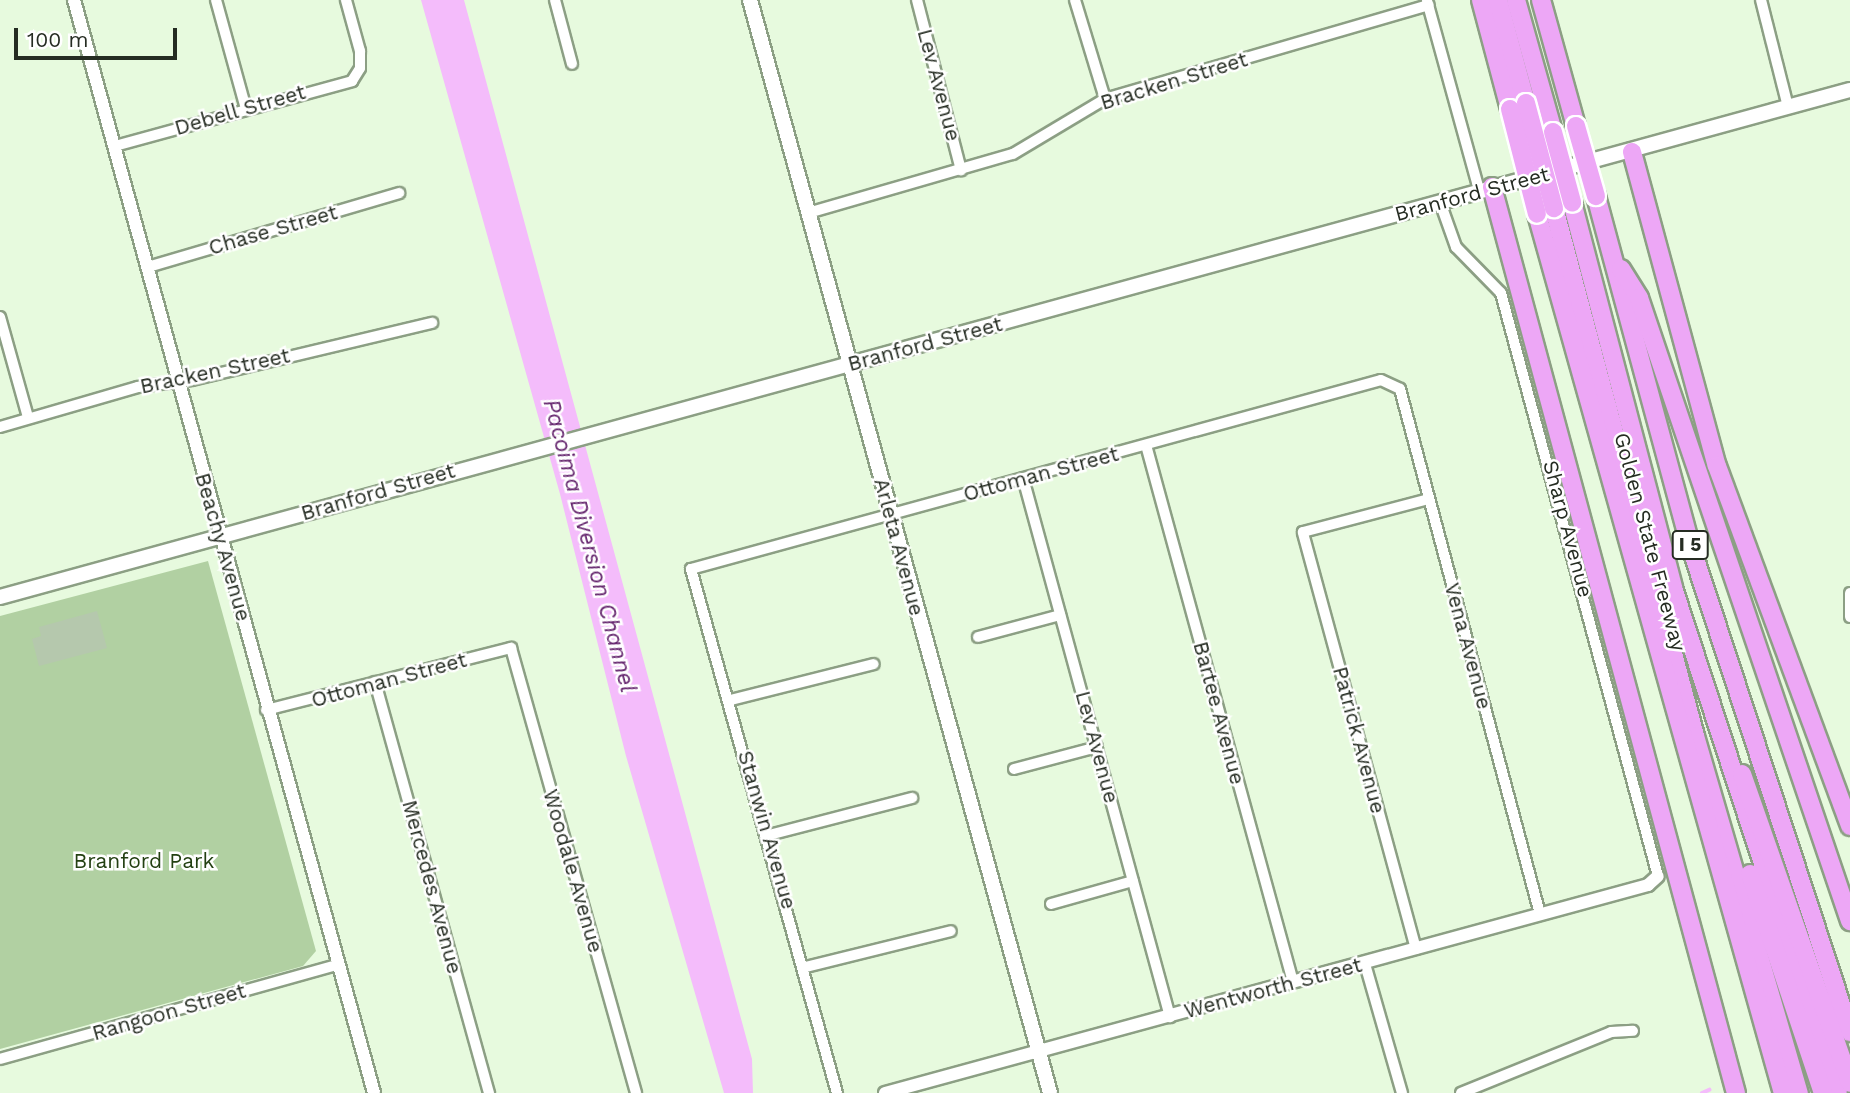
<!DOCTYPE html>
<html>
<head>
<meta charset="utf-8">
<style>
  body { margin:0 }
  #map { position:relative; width:1850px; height:1093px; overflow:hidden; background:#e7fade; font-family:"Work Sans",sans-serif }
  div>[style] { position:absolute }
  .green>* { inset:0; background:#b1d0a2 }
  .water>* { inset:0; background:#f4bcfb }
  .stream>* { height:3.5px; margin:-1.75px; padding:0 1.75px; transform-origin:1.75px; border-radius:1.75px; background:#f4bcfb }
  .building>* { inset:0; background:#b5c8ad }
  .roads { filter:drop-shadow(2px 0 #8c9f84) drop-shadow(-2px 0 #8c9f84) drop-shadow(0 2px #8c9f84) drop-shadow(0 -2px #8c9f84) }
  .minor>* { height:10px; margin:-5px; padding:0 5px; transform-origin:5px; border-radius:5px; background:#fff }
  .tertiary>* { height:12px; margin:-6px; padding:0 6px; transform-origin:6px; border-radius:6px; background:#fff }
  .secondary>* { height:14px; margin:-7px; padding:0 7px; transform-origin:7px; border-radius:7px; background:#fff }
  .motorway>* { height:18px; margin:-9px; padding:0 9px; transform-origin:9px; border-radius:9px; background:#eda7f6 }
  .bridges { filter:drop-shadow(2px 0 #fff) drop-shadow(-2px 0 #fff) drop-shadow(0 2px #fff) drop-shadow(0 -2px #fff) }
  .motorway-bridge>* { height:18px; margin:-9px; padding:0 9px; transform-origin:9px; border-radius:9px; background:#eda7f6 }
  span { translate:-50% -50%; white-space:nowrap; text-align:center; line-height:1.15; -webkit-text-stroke:5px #fff; paint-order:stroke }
  .shield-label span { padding:2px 5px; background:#fff; border:2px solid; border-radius:5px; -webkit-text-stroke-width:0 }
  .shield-label { font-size:19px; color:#252c22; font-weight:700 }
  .street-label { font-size:21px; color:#252c22 }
  .park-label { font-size:21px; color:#234012 }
  .water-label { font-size:23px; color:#65256e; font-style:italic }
  .scale { position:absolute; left:14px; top:28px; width:163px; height:32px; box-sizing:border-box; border:4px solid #252c22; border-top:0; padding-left:9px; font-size:21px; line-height:24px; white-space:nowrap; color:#252c22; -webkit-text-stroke:5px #fff; paint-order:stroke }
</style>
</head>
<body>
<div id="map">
  <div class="green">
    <i style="clip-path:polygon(208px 561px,316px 951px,303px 966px,0 1049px,0 616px)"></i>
  </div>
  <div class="water">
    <i style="clip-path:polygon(421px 0,464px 0,752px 1059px,753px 1093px,724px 1093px,626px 756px,560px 494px)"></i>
  </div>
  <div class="stream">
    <i style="left:1702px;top:1093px;width:8px;rotate:-23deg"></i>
  </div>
  <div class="building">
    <i style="clip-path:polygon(97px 611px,107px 648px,39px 666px,32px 639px,41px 636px,39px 627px)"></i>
  </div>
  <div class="roads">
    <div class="minor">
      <i style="left:216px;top:0;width:113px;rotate:74.6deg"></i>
      <i style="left:555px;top:0;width:66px;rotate:75.1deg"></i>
      <i style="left:917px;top:0;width:176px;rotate:75.5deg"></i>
      <i style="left:1075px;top:0;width:103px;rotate:73.1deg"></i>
      <i style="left:1761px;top:0;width:110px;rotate:75.8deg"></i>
      <i style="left:1427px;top:1px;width:196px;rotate:74.6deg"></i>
      <i style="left:115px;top:146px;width:246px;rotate:-15.3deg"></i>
      <i style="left:352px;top:81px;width:15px;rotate:-58deg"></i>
      <i style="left:360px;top:68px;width:17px;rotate:-90deg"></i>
      <i style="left:360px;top:51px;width:53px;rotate:-105.4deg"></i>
      <i style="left:1440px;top:202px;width:48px;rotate:70.4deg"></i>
      <i style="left:1456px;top:247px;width:64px;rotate:45.6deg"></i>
      <i style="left:1501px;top:293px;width:604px;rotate:74.93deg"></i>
      <i style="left:808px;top:213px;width:213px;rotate:-16.1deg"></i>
      <i style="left:1013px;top:154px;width:107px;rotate:-30.9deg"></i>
      <i style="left:1105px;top:99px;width:337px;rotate:-16.2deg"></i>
      <i style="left:148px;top:267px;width:262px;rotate:-16.4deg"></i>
      <i style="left:0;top:317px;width:104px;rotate:74.4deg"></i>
      <i style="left:0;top:427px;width:144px;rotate:-16.2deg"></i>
      <i style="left:138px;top:387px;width:54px;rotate:-7.4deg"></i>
      <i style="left:192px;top:380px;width:247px;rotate:-13.4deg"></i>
      <i style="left:1146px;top:445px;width:557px;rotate:74.69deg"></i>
      <i style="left:1023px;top:478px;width:559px;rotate:74.74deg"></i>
      <i style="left:1850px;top:593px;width:24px;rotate:90deg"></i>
      <i style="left:978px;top:637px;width:85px;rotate:-15deg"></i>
      <i style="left:375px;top:682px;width:427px;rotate:74.5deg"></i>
      <i style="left:731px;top:700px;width:147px;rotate:-14.1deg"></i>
      <i style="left:266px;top:710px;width:253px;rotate:-14.2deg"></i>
      <i style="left:511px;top:648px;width:462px;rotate:74.3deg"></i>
      <i style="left:1014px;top:769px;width:86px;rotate:-14.8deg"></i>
      <i style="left:769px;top:835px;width:148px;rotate:-14.5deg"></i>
      <i style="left:1051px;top:904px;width:85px;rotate:-15.7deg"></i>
      <i style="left:1416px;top:949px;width:432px;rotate:-105.2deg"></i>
      <i style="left:1303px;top:532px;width:130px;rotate:-14.7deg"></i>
      <i style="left:1365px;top:964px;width:134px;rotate:74deg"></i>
      <i style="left:806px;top:967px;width:149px;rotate:-13.9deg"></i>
      <i style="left:0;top:1059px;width:350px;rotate:-15.6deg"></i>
      <i style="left:837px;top:1093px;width:544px;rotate:-105.57deg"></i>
      <i style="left:691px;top:569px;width:715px;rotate:-15.32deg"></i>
      <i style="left:1381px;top:380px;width:21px;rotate:25deg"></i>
      <i style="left:1400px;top:389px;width:543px;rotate:75.07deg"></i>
      <i style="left:1461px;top:1093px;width:162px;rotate:-22.1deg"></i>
      <i style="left:1611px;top:1032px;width:22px;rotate:-3deg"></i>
    </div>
    <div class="tertiary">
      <i style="left:74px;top:0;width:1133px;rotate:74.65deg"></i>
      <i style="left:885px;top:1093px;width:791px;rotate:-15.25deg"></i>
      <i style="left:1648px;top:885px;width:13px;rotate:-42deg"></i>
    </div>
    <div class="secondary">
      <i style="left:750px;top:0;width:1133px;rotate:74.65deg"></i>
      <i style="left:0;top:597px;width:1918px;rotate:-15.33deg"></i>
    </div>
    <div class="motorway">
      <i style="left:1481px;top:0;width:113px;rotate:75.1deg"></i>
      <i style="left:1498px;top:0;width:107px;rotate:74.8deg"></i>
      <i style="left:1516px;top:0;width:137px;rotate:74.3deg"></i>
      <i style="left:1541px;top:0;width:131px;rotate:74.5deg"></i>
      <i style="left:1632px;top:152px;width:325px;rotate:74.9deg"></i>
      <i style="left:1717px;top:466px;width:384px;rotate:69.7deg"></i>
      <i style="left:1492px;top:187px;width:938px;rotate:74.93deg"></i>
      <i style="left:1596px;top:196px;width:357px;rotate:74.9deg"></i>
      <i style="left:1689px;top:541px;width:517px;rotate:71.85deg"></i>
      <i style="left:1572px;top:202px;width:399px;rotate:75.3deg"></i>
      <i style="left:1673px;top:588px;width:531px;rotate:71.91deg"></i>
      <i style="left:1554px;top:208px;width:547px;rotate:75.05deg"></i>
      <i style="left:1695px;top:736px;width:372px;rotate:73.8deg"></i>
      <i style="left:1537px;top:214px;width:913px;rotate:74.37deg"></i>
      <i style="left:1621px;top:269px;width:34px;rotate:58deg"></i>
      <i style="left:1639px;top:298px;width:658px;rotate:71.29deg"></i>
      <i style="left:1742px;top:774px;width:327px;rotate:70.7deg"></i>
      <i style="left:1750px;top:874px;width:231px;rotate:71.6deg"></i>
    </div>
  </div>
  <div class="bridges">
    <div class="motorway-bridge">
      <i style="left:1526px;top:103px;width:109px;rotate:75.1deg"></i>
      <i style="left:1510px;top:109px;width:108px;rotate:75.6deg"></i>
      <i style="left:1576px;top:126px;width:73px;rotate:74.1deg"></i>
      <i style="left:1553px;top:132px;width:73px;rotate:74.8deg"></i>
    </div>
  </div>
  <div class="shield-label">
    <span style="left:1690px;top:545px">I 5</span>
  </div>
  <div class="street-label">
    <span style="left:1174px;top:81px;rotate:-17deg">Bracken Street</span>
    <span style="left:939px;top:85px;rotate:75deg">Lev Avenue</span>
    <span style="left:240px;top:110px;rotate:-16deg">Debell Street</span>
    <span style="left:1472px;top:194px;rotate:-15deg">Branford Street</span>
    <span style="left:273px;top:230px;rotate:-16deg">Chase Street</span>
    <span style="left:925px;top:344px;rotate:-15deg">Branford Street</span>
    <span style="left:215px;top:371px;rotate:-12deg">Bracken Street</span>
    <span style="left:1041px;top:474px;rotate:-15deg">Ottoman Street</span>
    <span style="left:378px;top:492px;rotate:-16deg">Branford Street</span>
    <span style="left:1568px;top:529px;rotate:75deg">Sharp Avenue</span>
    <span style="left:1650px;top:542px;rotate:75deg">Golden State Freeway</span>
    <span style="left:223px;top:547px;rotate:74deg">Beachy Avenue</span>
    <span style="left:899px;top:547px;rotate:75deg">Arleta Avenue</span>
    <span style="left:1468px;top:646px;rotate:75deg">Vena Avenue</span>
    <span style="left:389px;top:680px;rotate:-15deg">Ottoman Street</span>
    <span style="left:1219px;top:713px;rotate:75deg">Bartee Avenue</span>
    <span style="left:1359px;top:740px;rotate:75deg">Patrick Avenue</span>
    <span style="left:1097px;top:747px;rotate:75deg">Lev Avenue</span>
    <span style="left:767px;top:830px;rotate:74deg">Stanwin Avenue</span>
    <span style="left:573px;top:871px;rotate:74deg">Woodale Avenue</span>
    <span style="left:432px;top:887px;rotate:75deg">Mercedes Avenue</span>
    <span style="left:1273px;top:988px;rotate:-15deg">Wentworth Street</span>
    <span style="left:169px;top:1012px;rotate:-16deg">Rangoon Street</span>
  </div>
  <div class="park-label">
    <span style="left:144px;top:861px">Branford Park</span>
  </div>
  <div class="water-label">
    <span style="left:589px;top:546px;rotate:75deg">Pacoima Diversion Channel</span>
  </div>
  <div class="scale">100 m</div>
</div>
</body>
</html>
